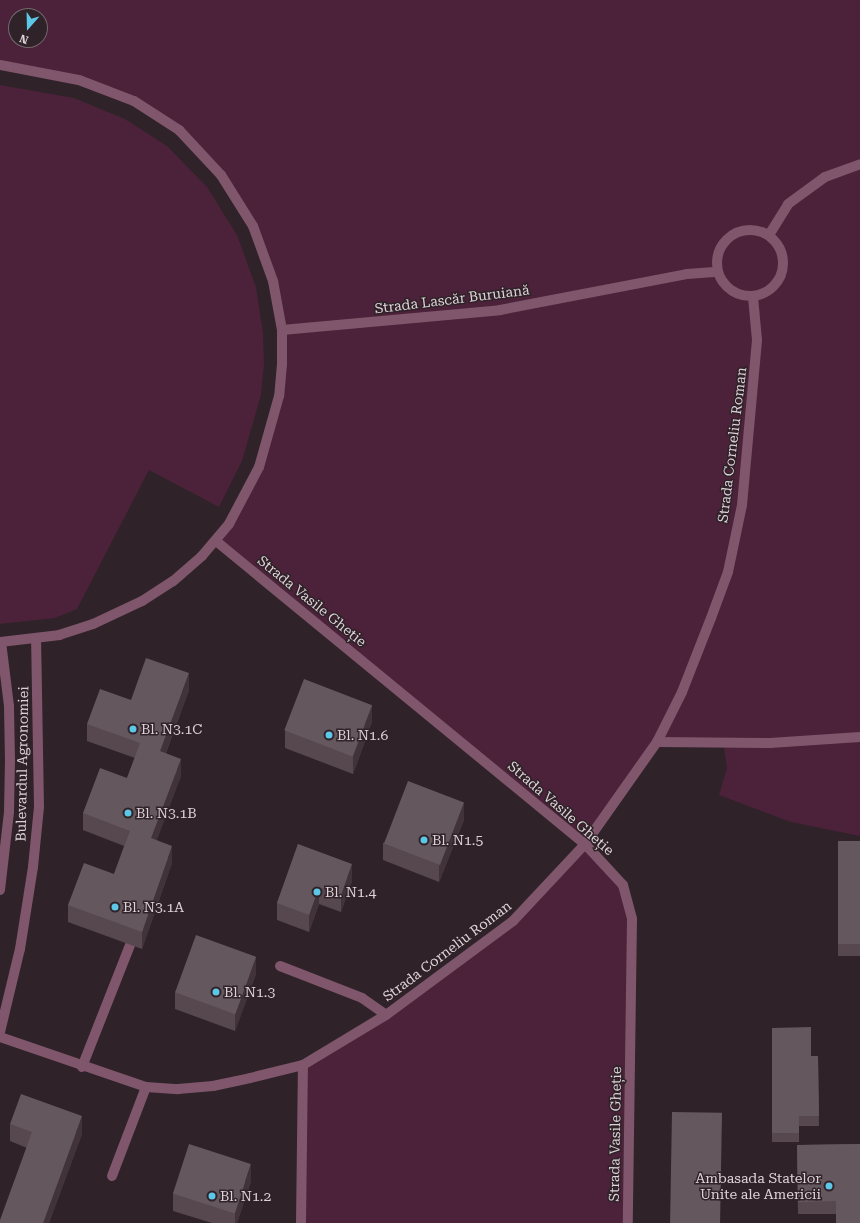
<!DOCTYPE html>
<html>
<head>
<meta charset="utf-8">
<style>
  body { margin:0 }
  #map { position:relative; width:860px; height:1223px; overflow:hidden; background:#2f2228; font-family:"Roboto Serif",serif }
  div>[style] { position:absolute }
  .green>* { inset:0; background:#4b2239 }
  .service>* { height:10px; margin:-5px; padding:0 5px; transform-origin:5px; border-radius:5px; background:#7f566b }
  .minor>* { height:10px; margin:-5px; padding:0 5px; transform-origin:5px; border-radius:5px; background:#7f566b }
  .minor>.ring { margin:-5px; padding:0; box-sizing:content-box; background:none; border:10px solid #7f566b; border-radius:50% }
  .wall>* { inset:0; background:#57484f; transform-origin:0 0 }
  .shaded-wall>* { inset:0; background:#413339 }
  .building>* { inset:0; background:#65575e; transform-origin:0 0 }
  .dots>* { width:11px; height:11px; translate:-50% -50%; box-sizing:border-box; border:2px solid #2f2228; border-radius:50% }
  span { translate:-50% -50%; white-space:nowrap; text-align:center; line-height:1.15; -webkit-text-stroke:3px #2f2228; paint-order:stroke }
  .street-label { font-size:14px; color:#dcd2d7 }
  .poi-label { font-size:14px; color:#dcd2d7 }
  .left { translate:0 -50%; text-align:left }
  .right { translate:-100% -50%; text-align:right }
  .north { position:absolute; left:8px; top:8px; width:40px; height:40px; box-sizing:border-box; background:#2f2228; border:1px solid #74686e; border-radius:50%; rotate:200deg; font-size:11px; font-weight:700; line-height:16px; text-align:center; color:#dcd2d7 }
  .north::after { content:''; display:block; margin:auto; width:14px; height:18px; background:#5cc7e7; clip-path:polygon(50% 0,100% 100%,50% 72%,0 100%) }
</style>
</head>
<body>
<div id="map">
  <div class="green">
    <i style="clip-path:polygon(evenodd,0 0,860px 0,860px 836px,791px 822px,719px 795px,727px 768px,723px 741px,657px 742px,585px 844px,623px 885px,632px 919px,628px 1223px,301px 1223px,303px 1065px,386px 1015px,513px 921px,585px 844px,216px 541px,242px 501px,279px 396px,282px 330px,253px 226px,221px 174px,179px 130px,134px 101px,79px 80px,0 65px,0 0,16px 16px,40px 16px,40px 40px,16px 40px,16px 16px)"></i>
    <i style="clip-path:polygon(0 85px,74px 98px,125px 119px,167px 146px,207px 187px,237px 235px,256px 287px,263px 333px,264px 365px,261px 395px,242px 461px,219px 507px,149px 470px,77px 609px,55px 618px,0 624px)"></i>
  </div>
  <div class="service">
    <i style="left:657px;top:742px;width:113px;rotate:0.5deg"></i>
    <i style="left:770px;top:743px;width:90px;rotate:-3.8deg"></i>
    <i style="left:280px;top:966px;width:88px;rotate:21.3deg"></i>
    <i style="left:362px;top:998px;width:29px;rotate:35deg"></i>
    <i style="left:82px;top:1067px;width:131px;rotate:-68.5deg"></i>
    <i style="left:112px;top:1176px;width:95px;rotate:-69.1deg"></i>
  </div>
  <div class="minor">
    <i style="left:0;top:65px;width:80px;rotate:10.8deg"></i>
    <i style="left:79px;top:80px;width:59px;rotate:20.9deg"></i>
    <i style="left:134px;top:101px;width:54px;rotate:32.8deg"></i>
    <i style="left:179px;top:130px;width:62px;rotate:47deg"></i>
    <i style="left:221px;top:175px;width:60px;rotate:57.9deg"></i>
    <i style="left:253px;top:226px;width:59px;rotate:70deg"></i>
    <i style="left:273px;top:281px;width:50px;rotate:79.6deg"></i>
    <i style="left:282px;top:330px;width:34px;rotate:90deg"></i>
    <i style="left:282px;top:364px;width:32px;rotate:95deg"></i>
    <i style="left:279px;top:396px;width:74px;rotate:105.7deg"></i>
    <i style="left:259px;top:467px;width:64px;rotate:117.8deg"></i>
    <i style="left:229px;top:524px;width:42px;rotate:130.2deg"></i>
    <i style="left:202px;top:556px;width:38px;rotate:139deg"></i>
    <i style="left:173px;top:581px;width:37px;rotate:147deg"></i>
    <i style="left:142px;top:601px;width:54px;rotate:154.9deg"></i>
    <i style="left:93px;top:624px;width:35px;rotate:162deg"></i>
    <i style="left:60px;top:635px;width:60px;rotate:173.3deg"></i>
    <i class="ring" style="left:717px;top:230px;width:56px;height:56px"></i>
    <i style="left:769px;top:235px;width:36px;rotate:-58deg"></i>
    <i style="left:788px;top:204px;width:46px;rotate:-36.1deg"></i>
    <i style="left:825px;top:177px;width:37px;rotate:-20deg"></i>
    <i style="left:282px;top:330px;width:219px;rotate:-5.2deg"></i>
    <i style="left:500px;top:310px;width:190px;rotate:-10.9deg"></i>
    <i style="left:687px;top:274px;width:31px;rotate:-4deg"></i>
    <i style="left:216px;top:541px;width:477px;rotate:39.4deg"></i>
    <i style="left:585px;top:844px;width:56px;rotate:47.2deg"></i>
    <i style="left:623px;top:885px;width:35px;rotate:75deg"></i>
    <i style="left:632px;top:919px;width:304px;rotate:90.8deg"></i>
    <i style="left:0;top:890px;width:79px;rotate:-83.4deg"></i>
    <i style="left:9px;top:812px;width:52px;rotate:-88.9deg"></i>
    <i style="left:10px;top:760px;width:54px;rotate:-91.1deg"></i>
    <i style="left:9px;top:706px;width:64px;rotate:-97.1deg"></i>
    <i style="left:0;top:1032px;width:85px;rotate:-76.5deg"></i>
    <i style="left:20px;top:949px;width:83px;rotate:-81deg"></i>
    <i style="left:33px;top:867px;width:60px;rotate:-84.3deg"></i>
    <i style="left:39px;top:807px;width:169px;rotate:-91deg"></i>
    <i style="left:0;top:1037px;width:154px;rotate:18.9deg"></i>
    <i style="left:146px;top:1087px;width:32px;rotate:4deg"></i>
    <i style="left:178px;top:1089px;width:35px;rotate:-5deg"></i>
    <i style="left:213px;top:1086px;width:38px;rotate:-12deg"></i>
    <i style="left:250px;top:1078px;width:55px;rotate:-13.8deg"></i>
    <i style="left:303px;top:1065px;width:97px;rotate:-31.1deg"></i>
    <i style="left:386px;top:1015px;width:158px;rotate:-36.5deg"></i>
    <i style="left:513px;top:921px;width:105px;rotate:-46.9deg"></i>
    <i style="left:585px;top:844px;width:125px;rotate:-54.8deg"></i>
    <i style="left:657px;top:742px;width:56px;rotate:-63.4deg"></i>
    <i style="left:682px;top:692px;width:79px;rotate:-68.6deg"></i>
    <i style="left:711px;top:618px;width:49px;rotate:-69.7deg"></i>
    <i style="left:728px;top:572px;width:68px;rotate:-78.2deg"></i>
    <i style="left:742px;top:505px;width:166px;rotate:-84.8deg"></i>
    <i style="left:757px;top:340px;width:43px;rotate:-95.3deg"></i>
    <i style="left:301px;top:1223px;width:158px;rotate:-89.3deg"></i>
  </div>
  <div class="wall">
    <i style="clip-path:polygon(189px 690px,166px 753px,181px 776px,156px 841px,172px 863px,142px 949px,68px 922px,68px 905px,114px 874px,124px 846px,83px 830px,83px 813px,127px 778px,135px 758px,87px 741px,87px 724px,131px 700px)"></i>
    <i style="clip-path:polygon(372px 722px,353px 774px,285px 748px,285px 731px)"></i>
    <i style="clip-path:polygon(464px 820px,439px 882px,383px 860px,383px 843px)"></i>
    <i style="left:838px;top:841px;width:22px;height:115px"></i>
    <i style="clip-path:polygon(298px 844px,352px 881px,341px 912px,319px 904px,309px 932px,277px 920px,277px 903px)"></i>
    <i style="clip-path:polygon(256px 974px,235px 1031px,175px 1009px,175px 992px)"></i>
    <i style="clip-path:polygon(772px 1028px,811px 1056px,818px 1056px,819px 1126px,799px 1126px,799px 1142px,772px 1142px)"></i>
    <i style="clip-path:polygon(10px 1124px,82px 1134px,49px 1223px,0 1223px,27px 1148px,10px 1141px)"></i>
    <i style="clip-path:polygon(860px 1144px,836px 1214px,798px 1214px,797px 1145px)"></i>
    <i style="clip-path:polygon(251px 1181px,237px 1223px,212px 1223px,173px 1211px,173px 1193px)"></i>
  </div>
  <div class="shaded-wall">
    <i style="clip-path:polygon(189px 673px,189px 690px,160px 768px,160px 751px)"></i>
    <i style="clip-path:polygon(372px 705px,372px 722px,353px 774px,353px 757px)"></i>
    <i style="clip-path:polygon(181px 759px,181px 776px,151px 856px,151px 838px)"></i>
    <i style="clip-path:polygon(464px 802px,464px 820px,439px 882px,439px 865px)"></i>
    <i style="clip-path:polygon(172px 846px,172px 863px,142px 949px,142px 932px)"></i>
    <i style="clip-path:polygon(352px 864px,352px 881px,341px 912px,341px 895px)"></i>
    <i style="clip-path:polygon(319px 887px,319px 904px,309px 932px,309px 915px)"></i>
    <i style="clip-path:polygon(256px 957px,256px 974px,235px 1031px,235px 1014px)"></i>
    <i style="clip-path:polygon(82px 1116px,82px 1134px,49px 1223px,43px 1223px)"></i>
    <i style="clip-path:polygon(251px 1164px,251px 1181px,237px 1223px,235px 1223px,235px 1213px)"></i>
  </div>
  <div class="building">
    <i style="clip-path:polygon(146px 658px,189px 673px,160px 751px,181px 759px,151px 838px,172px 846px,142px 932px,68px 905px,84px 863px,114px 874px,130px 831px,83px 813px,100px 768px,127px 778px,140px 743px,87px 724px,100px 689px,131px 700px)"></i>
    <i style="left:304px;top:679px;width:73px;height:55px;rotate:21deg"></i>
    <i style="left:408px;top:781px;width:60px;height:67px;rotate:21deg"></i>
    <i style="left:838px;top:841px;width:22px;height:103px"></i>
    <i style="clip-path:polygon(298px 844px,352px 864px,341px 895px,319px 887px,309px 915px,277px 903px)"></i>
    <i style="left:196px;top:935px;width:64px;height:61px;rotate:20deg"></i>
    <i style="clip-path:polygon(811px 1027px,811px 1056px,818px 1056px,819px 1116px,799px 1116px,799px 1133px,772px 1133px,772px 1028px)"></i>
    <i style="clip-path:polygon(21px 1094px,82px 1116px,43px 1223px,0 1223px,0 1220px,32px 1132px,10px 1124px)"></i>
    <i style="left:672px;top:1112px;width:50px;height:111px;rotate:1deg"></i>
    <i style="left:189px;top:1144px;width:65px;height:52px;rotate:18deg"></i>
    <i style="clip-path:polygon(860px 1144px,860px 1223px,836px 1223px,836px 1201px,798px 1202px,797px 1145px)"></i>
  </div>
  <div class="dots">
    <i style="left:133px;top:729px;background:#5cc7e7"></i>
    <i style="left:329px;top:735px;background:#5cc7e7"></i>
    <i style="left:128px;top:813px;background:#5cc7e7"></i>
    <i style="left:424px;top:840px;background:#5cc7e7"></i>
    <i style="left:317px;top:892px;background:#5cc7e7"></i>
    <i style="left:115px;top:907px;background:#5cc7e7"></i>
    <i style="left:216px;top:992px;background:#5cc7e7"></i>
    <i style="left:829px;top:1186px;background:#5cc7e7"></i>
    <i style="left:212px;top:1196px;background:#5cc7e7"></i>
  </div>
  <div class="street-label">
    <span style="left:452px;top:299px;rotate:-7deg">Strada Lascăr Buruiană</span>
    <span style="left:732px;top:445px;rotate:-83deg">Strada Corneliu Roman</span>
    <span style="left:312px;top:601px;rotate:39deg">Strada Vasile Gheție</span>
    <span style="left:22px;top:764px;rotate:-89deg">Bulevardul Agronomiei</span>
    <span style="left:561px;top:808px;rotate:41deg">Strada Vasile Gheție</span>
    <span style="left:447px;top:951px;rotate:-37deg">Strada Corneliu Roman</span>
    <span style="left:615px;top:1134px;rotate:-89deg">Strada Vasile Gheție</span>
  </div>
  <div class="poi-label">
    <span class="left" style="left:141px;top:729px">Bl. N3.1C</span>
    <span class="left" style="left:337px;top:735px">Bl. N1.6</span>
    <span class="left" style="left:136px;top:813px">Bl. N3.1B</span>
    <span class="left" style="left:432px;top:840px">Bl. N1.5</span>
    <span class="left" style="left:325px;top:892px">Bl. N1.4</span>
    <span class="left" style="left:123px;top:907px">Bl. N3.1A</span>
    <span class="left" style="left:224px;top:992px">Bl. N1.3</span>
    <span class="right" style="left:821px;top:1186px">Ambasada Statelor<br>Unite ale Americii</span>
    <span class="left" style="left:220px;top:1196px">Bl. N1.2</span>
  </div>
  <div class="north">N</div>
</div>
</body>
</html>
